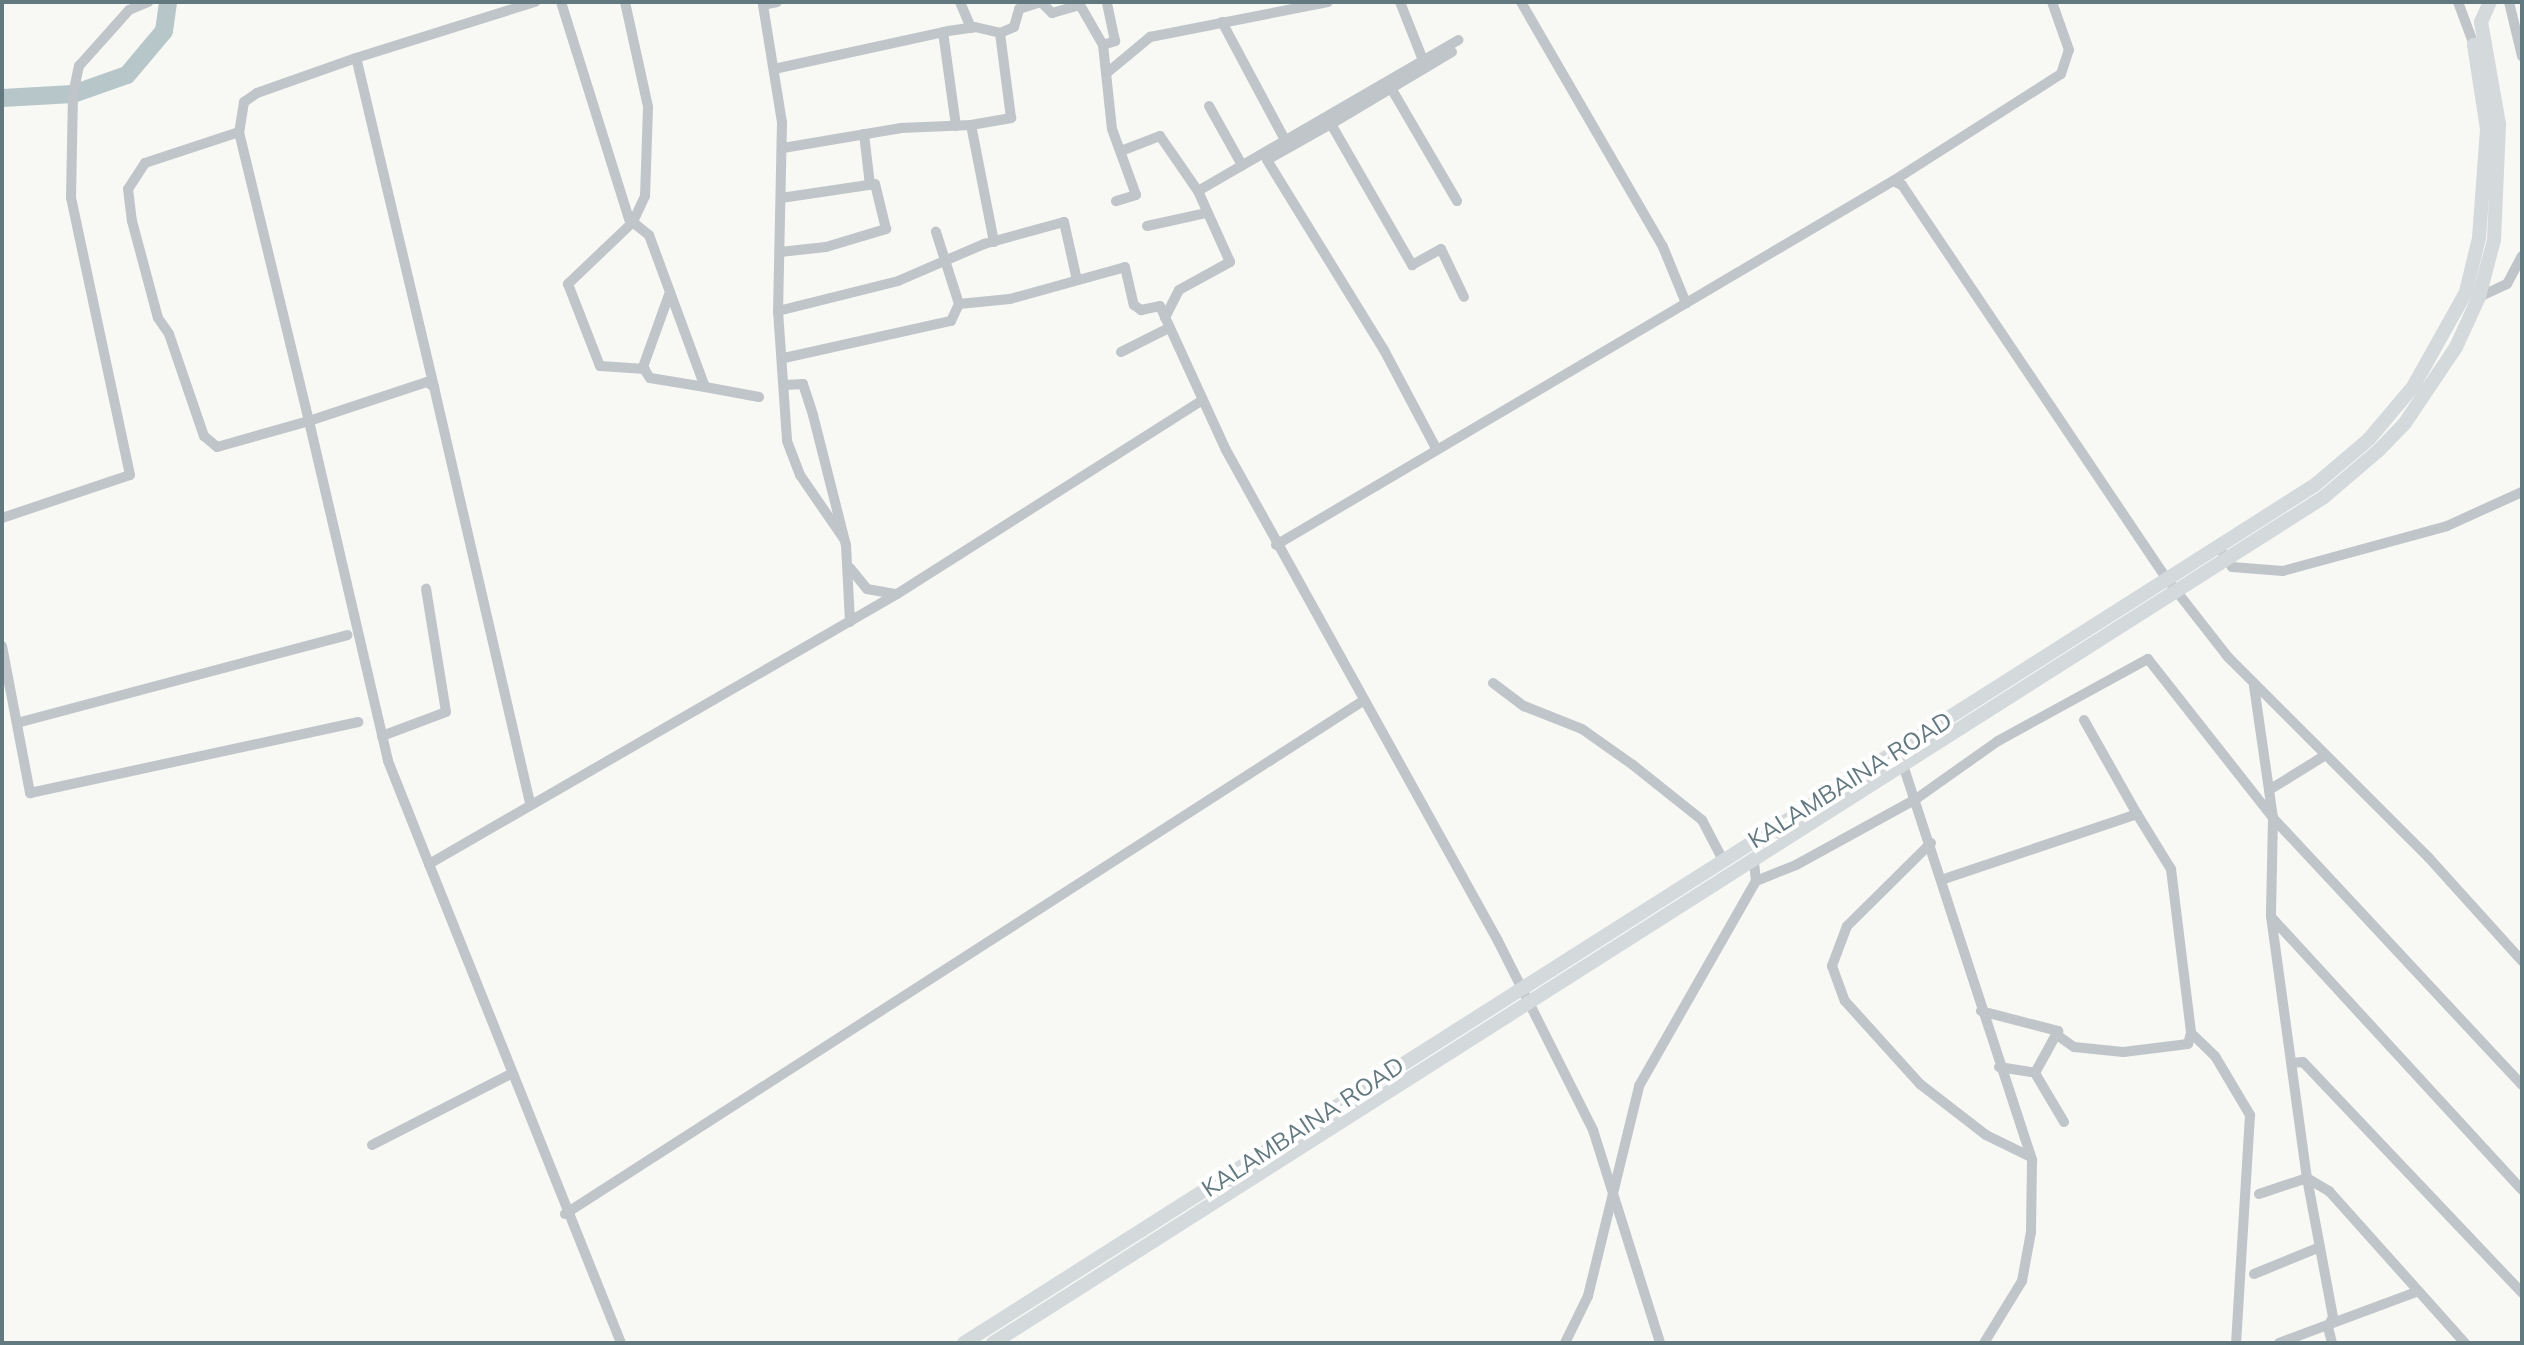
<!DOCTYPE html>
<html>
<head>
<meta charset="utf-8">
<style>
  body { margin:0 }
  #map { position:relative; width:2524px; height:1345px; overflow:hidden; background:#f8f8f5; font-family:Mulish,sans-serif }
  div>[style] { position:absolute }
  .river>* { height:18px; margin:-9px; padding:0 9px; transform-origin:9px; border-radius:9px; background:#b7c6c8 }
  .street>* { height:10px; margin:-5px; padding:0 5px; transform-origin:5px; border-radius:5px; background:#bfc5c8 }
  .secondary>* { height:14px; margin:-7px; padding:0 7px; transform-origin:7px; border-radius:7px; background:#d4d9dc }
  span { translate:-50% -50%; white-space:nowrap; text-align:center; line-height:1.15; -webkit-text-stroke:8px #fff; paint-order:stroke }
  .street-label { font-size:24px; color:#637980 }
  .frame { position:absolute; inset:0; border:4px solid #637980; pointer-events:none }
</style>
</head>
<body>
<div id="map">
  <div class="river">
    <i style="left:2px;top:98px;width:71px;rotate:-3.2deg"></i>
    <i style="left:73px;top:94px;width:57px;rotate:-19.4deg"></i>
    <i style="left:127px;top:75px;width:57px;rotate:-49.9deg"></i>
    <i style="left:164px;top:31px;width:29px;rotate:-82deg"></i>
  </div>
  <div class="street">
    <i style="left:561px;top:2px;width:227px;rotate:72.6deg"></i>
    <i style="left:629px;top:219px;width:26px;rotate:39deg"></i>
    <i style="left:649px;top:235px;width:162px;rotate:69.8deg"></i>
    <i style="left:705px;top:387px;width:55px;rotate:10.5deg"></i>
    <i style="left:625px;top:2px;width:107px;rotate:77.6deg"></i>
    <i style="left:648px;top:107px;width:89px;rotate:91.9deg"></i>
    <i style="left:645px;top:196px;width:29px;rotate:115deg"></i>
    <i style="left:633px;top:222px;width:90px;rotate:136.4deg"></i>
    <i style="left:568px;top:284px;width:88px;rotate:68.7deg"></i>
    <i style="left:600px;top:366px;width:45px;rotate:3.8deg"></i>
    <i style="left:777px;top:2px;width:14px;rotate:168deg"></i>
    <i style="left:763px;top:5px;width:119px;rotate:80.8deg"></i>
    <i style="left:782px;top:122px;width:189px;rotate:91.2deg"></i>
    <i style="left:778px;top:311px;width:130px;rotate:86deg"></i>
    <i style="left:787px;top:441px;width:36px;rotate:69deg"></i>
    <i style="left:800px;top:475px;width:78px;rotate:55.5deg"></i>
    <i style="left:960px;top:2px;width:28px;rotate:67deg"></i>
    <i style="left:1400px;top:2px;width:62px;rotate:68.4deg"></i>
    <i style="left:1521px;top:2px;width:283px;rotate:59.9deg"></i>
    <i style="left:1663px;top:247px;width:61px;rotate:67.7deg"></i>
    <i style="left:2458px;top:2px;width:46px;rotate:69.6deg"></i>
    <i style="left:2509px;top:2px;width:56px;rotate:76.5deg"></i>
    <i style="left:1222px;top:22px;width:134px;rotate:61.9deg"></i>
    <i style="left:943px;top:32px;width:95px;rotate:82.1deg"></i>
    <i style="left:1103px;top:45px;width:13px;rotate:-18deg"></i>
    <i style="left:1115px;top:41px;width:38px;rotate:-102deg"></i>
    <i style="left:1452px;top:52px;width:141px;rotate:149.2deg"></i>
    <i style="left:1331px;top:124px;width:163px;rotate:60.1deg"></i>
    <i style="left:1412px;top:265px;width:33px;rotate:-29deg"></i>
    <i style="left:1441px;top:249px;width:53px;rotate:64.4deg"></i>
    <i style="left:356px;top:58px;width:188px;rotate:-17.4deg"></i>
    <i style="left:774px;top:69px;width:178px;rotate:-12.3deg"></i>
    <i style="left:948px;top:31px;width:27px;rotate:-8deg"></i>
    <i style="left:975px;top:27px;width:26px;rotate:13deg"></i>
    <i style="left:1000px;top:33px;width:15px;rotate:-23deg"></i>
    <i style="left:1014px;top:27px;width:19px;rotate:-74deg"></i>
    <i style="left:1019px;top:9px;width:23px;rotate:-18deg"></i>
    <i style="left:1041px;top:2px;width:16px;rotate:45deg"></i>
    <i style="left:1052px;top:13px;width:29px;rotate:-16deg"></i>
    <i style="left:1080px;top:5px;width:46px;rotate:60.1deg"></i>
    <i style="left:1103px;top:45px;width:84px;rotate:83.9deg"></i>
    <i style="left:1112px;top:129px;width:70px;rotate:70deg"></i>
    <i style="left:1136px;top:195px;width:21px;rotate:163deg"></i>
    <i style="left:1108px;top:72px;width:55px;rotate:-39.8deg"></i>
    <i style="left:1150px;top:37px;width:181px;rotate:-11.1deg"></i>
    <i style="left:1391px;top:88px;width:131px;rotate:59.7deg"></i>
    <i style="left:1209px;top:106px;width:68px;rotate:60.8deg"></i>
    <i style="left:1331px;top:124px;width:73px;rotate:150.6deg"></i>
    <i style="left:1267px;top:160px;width:223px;rotate:58.4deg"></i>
    <i style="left:1384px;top:350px;width:113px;rotate:62.1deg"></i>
    <i style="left:239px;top:132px;width:99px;rotate:161.7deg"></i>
    <i style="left:145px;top:163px;width:31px;rotate:123deg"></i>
    <i style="left:128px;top:189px;width:32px;rotate:83deg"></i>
    <i style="left:132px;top:221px;width:100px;rotate:75deg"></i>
    <i style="left:158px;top:318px;width:19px;rotate:55deg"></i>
    <i style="left:169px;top:334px;width:108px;rotate:71.1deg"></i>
    <i style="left:204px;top:436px;width:17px;rotate:40deg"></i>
    <i style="left:217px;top:447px;width:96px;rotate:-15.8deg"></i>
    <i style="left:309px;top:421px;width:349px;rotate:76.9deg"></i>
    <i style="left:388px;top:761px;width:111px;rotate:68.3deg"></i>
    <i style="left:864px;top:134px;width:51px;rotate:83.3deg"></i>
    <i style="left:783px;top:148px;width:120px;rotate:-9.6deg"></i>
    <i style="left:901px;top:128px;width:70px;rotate:-2.5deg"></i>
    <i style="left:1121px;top:151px;width:42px;rotate:-21deg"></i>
    <i style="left:1160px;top:136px;width:67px;rotate:55.4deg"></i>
    <i style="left:1198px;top:191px;width:78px;rotate:65.7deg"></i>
    <i style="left:1230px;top:262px;width:58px;rotate:151.2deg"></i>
    <i style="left:1179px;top:290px;width:31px;rotate:117deg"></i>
    <i style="left:1893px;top:181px;width:199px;rotate:-32.5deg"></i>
    <i style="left:2061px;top:74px;width:25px;rotate:-72deg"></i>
    <i style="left:2069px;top:50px;width:51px;rotate:-109.5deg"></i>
    <i style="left:1198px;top:191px;width:301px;rotate:-30.1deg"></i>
    <i style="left:1147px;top:226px;width:60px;rotate:-12.4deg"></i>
    <i style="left:994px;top:242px;width:119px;rotate:-101.1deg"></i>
    <i style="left:971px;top:125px;width:41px;rotate:-9.9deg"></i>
    <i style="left:1011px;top:118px;width:86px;rotate:-97.4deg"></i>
    <i style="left:780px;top:252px;width:46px;rotate:-6.2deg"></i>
    <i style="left:826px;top:247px;width:63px;rotate:-16.7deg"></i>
    <i style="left:886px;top:229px;width:46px;rotate:-103.7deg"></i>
    <i style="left:875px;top:184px;width:95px;rotate:171.5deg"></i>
    <i style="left:670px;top:292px;width:80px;rotate:109.8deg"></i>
    <i style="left:643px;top:367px;width:13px;rotate:58deg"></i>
    <i style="left:650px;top:378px;width:56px;rotate:9.3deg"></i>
    <i style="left:2479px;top:297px;width:31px;rotate:-25deg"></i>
    <i style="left:2507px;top:284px;width:32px;rotate:-62deg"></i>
    <i style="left:959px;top:304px;width:51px;rotate:-5.6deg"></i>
    <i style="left:1010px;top:299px;width:119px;rotate:-15.5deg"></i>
    <i style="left:1125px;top:267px;width:39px;rotate:77deg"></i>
    <i style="left:1134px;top:305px;width:9px;rotate:36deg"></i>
    <i style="left:1141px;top:310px;width:19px;rotate:-12deg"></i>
    <i style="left:1160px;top:306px;width:158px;rotate:65.4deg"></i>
    <i style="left:1226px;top:450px;width:561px;rotate:61.01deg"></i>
    <i style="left:1498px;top:941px;width:212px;rotate:63.3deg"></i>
    <i style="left:1593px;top:1130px;width:223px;rotate:72.5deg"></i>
    <i style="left:778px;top:311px;width:124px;rotate:-14deg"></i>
    <i style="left:898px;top:281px;width:94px;rotate:-23.3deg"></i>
    <i style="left:984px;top:244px;width:83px;rotate:-15.4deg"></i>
    <i style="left:1064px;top:222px;width:59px;rotate:77.4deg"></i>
    <i style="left:1121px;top:352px;width:54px;rotate:-26.6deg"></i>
    <i style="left:784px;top:358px;width:171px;rotate:-12.5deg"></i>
    <i style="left:951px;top:321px;width:19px;rotate:-65deg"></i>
    <i style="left:959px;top:304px;width:76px;rotate:-107.7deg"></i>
    <i style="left:785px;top:385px;width:18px;rotate:-3deg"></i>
    <i style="left:803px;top:384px;width:33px;rotate:72deg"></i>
    <i style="left:813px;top:415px;width:134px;rotate:75.8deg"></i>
    <i style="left:846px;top:545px;width:77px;rotate:87deg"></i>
    <i style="left:434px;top:387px;width:338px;rotate:-103.3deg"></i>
    <i style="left:356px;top:58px;width:105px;rotate:160.5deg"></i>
    <i style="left:257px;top:93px;width:16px;rotate:145deg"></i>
    <i style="left:244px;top:102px;width:30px;rotate:99deg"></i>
    <i style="left:239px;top:132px;width:297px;rotate:76.4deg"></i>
    <i style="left:309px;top:421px;width:124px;rotate:-18.3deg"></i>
    <i style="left:427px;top:382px;width:9px;rotate:36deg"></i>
    <i style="left:434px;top:387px;width:427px;rotate:77deg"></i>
    <i style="left:2px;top:518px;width:135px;rotate:-18.6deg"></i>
    <i style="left:130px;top:475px;width:283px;rotate:-102deg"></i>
    <i style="left:71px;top:198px;width:104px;rotate:-88.9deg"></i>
    <i style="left:73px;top:94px;width:29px;rotate:-78deg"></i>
    <i style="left:79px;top:66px;width:75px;rotate:-48.2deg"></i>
    <i style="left:129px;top:10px;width:21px;rotate:-23deg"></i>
    <i style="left:1276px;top:545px;width:716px;rotate:-30.54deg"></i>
    <i style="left:1893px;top:181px;width:10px;rotate:24deg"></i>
    <i style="left:1902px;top:185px;width:475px;rotate:56.1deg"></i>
    <i style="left:2167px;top:579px;width:99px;rotate:52deg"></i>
    <i style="left:2228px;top:657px;width:284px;rotate:45deg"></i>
    <i style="left:2429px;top:858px;width:139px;rotate:47.9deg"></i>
    <i style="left:2218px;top:546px;width:25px;rotate:56deg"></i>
    <i style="left:2232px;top:567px;width:51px;rotate:4.5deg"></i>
    <i style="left:2283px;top:571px;width:170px;rotate:-15.3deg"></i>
    <i style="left:2447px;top:526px;width:82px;rotate:-24.4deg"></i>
    <i style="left:850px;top:568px;width:27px;rotate:51deg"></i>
    <i style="left:867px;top:589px;width:28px;rotate:10deg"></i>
    <i style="left:2px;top:646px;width:150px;rotate:79.2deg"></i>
    <i style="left:30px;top:793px;width:336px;rotate:-12.2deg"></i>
    <i style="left:1493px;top:683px;width:39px;rotate:37deg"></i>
    <i style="left:1524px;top:706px;width:62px;rotate:21.6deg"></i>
    <i style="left:1582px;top:729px;width:62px;rotate:35.2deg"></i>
    <i style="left:1633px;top:765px;width:88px;rotate:38.6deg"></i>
    <i style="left:1702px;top:820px;width:45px;rotate:62.3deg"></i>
    <i style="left:2254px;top:686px;width:133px;rotate:81.8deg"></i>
    <i style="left:2273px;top:818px;width:365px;rotate:47deg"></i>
    <i style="left:2084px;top:720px;width:108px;rotate:60.6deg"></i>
    <i style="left:17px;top:723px;width:342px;rotate:-14.9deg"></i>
    <i style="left:382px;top:736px;width:68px;rotate:-20.6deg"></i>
    <i style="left:446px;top:712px;width:125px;rotate:-99.2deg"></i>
    <i style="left:1903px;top:765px;width:416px;rotate:71.9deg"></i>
    <i style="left:2032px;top:1160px;width:72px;rotate:90.8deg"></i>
    <i style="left:2031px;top:1232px;width:50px;rotate:100.4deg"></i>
    <i style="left:2022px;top:1281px;width:73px;rotate:121.5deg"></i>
    <i style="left:2269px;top:790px;width:65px;rotate:-31.7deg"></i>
    <i style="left:1931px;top:843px;width:118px;rotate:135.3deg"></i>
    <i style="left:1847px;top:926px;width:43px;rotate:110.6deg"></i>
    <i style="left:1832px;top:966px;width:37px;rotate:70deg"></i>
    <i style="left:1845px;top:1001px;width:112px;rotate:47.9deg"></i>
    <i style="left:1920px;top:1084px;width:83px;rotate:37.7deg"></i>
    <i style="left:1986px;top:1135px;width:50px;rotate:26.1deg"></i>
    <i style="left:1944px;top:879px;width:204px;rotate:-18.6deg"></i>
    <i style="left:2137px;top:814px;width:65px;rotate:58.3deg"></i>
    <i style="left:2171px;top:869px;width:165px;rotate:83deg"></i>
    <i style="left:2191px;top:1033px;width:11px;rotate:105deg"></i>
    <i style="left:2188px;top:1044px;width:65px;rotate:173deg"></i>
    <i style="left:2123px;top:1052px;width:49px;rotate:-174.2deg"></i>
    <i style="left:2074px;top:1047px;width:21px;rotate:-145deg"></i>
    <i style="left:1756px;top:881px;width:43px;rotate:-21.8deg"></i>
    <i style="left:1796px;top:865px;width:137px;rotate:-28.8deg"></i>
    <i style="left:1916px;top:799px;width:100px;rotate:-35.3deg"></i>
    <i style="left:1998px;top:741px;width:171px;rotate:-28.7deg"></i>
    <i style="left:2148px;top:659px;width:202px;rotate:51.8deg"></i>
    <i style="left:2273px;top:818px;width:98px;rotate:91.2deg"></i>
    <i style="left:2271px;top:916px;width:264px;rotate:82.2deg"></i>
    <i style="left:2307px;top:1178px;width:141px;rotate:79.4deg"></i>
    <i style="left:2333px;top:1317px;width:11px;rotate:117deg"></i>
    <i style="left:2328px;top:1327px;width:16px;rotate:76deg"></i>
    <i style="left:2272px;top:918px;width:369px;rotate:47.4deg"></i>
    <i style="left:1981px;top:1011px;width:80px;rotate:14.6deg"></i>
    <i style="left:2058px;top:1031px;width:48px;rotate:118.7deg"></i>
    <i style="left:2191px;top:1033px;width:33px;rotate:44deg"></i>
    <i style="left:2215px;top:1056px;width:69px;rotate:59.3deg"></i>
    <i style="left:2250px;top:1115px;width:228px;rotate:93.5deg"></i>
    <i style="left:2292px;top:1063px;width:11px;rotate:-5deg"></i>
    <i style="left:2303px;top:1062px;width:318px;rotate:46.5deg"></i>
    <i style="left:1999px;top:1067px;width:36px;rotate:9deg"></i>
    <i style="left:2035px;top:1073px;width:57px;rotate:59.4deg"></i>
    <i style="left:372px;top:1145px;width:156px;rotate:-27.1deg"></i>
    <i style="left:2259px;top:1194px;width:51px;rotate:-18.4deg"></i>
    <i style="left:2307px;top:1178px;width:26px;rotate:31deg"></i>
    <i style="left:2329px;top:1191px;width:204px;rotate:48.2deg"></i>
    <i style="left:565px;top:1214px;width:949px;rotate:-32.74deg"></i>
    <i style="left:2254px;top:1274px;width:71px;rotate:-22.2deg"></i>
    <i style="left:621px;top:1343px;width:516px;rotate:-111.84deg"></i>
    <i style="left:429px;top:864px;width:540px;rotate:-29.98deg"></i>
    <i style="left:897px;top:594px;width:359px;rotate:-32.4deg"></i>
    <i style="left:1565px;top:1343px;width:52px;rotate:-63.9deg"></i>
    <i style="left:1588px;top:1296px;width:216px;rotate:-76.3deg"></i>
    <i style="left:1639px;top:1086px;width:236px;rotate:-60.3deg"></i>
    <i style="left:1756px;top:881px;width:20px;rotate:-96deg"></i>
    <i style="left:2279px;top:1343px;width:146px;rotate:-20.4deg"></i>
  </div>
  <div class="secondary">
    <i style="left:964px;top:1343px;width:1600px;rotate:-32.42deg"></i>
    <i style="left:2315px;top:485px;width:71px;rotate:-40.4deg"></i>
    <i style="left:2369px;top:439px;width:68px;rotate:-49.8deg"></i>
    <i style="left:2413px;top:387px;width:109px;rotate:-60.8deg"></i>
    <i style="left:2466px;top:292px;width:56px;rotate:-76.5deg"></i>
    <i style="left:2479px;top:238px;width:109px;rotate:-85.8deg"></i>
    <i style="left:2487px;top:129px;width:85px;rotate:-98.8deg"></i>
    <i style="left:2474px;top:45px;width:11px;rotate:-10deg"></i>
    <i style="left:993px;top:1343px;width:1577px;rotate:-32.44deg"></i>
    <i style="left:2324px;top:497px;width:72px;rotate:-40.5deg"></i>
    <i style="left:2379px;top:450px;width:37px;rotate:-46deg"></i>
    <i style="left:2405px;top:423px;width:92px;rotate:-56.1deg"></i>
    <i style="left:2456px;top:347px;width:55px;rotate:-65.3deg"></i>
    <i style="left:2479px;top:297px;width:59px;rotate:-75.3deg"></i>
    <i style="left:2494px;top:240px;width:116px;rotate:-87.5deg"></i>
    <i style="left:2499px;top:124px;width:104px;rotate:-100deg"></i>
    <i style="left:2481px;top:22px;width:22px;rotate:-66deg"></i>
  </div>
  <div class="street-label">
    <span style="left:1850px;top:780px;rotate:-32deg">KALAMBAINA ROAD</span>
    <span style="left:1303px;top:1127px;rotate:-33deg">KALAMBAINA ROAD</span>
  </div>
  <div class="frame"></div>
</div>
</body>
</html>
